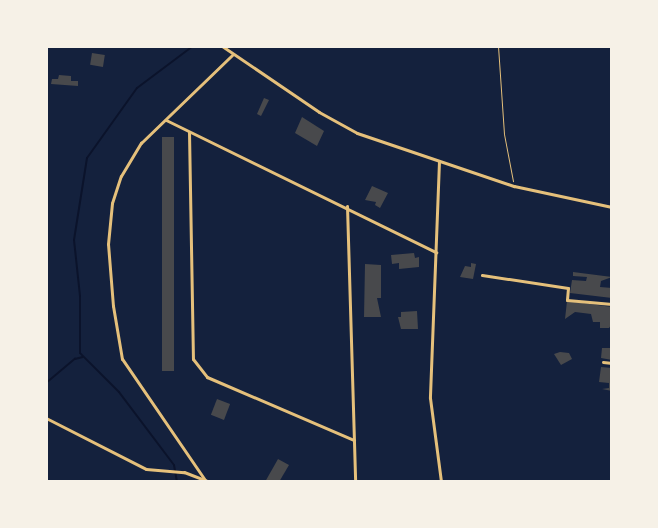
<!DOCTYPE html>
<html>
<head>
<meta charset="utf-8">
<style>
  body { margin:0 }
  #map { position:relative; width:658px; height:528px; overflow:hidden; background:#14213d; font-family:Jost,sans-serif }
  div>[style] { position:absolute }
  .stream>* { height:2px; margin:-1px; padding:0 1px; transform-origin:1px; border-radius:1px; background:#0b132b }
  .building>* { inset:0; background:#48494c; transform-origin:0 0 }
  .path>* { height:1px; margin:-0.5px; padding:0 0.5px; transform-origin:0.5px; border-radius:0.5px; background:#e5c07b }
  .minor>* { height:3px; margin:-1.5px; padding:0 1.5px; transform-origin:1.5px; border-radius:1.5px; background:#e5c07b }
  span { translate:-50% -50%; white-space:nowrap; text-align:center; line-height:1.15; -webkit-text-stroke:4.5px #f6f1e7; paint-order:stroke }
  .frame { position:absolute; inset:0; border:48px solid #f6f1e7; pointer-events:none }
</style>
</head>
<body>
<div id="map">
  <div class="stream">
    <i style="left:46px;top:383px;width:38px;rotate:-40deg"></i>
    <i style="left:75px;top:359px;width:8px;rotate:-14deg"></i>
    <i style="left:177px;top:482px;width:17px;rotate:-100deg"></i>
    <i style="left:174px;top:465px;width:91px;rotate:-127deg"></i>
    <i style="left:119px;top:392px;width:55px;rotate:-135deg"></i>
    <i style="left:80px;top:353px;width:57px;rotate:-90deg"></i>
    <i style="left:80px;top:296px;width:56px;rotate:-96.1deg"></i>
    <i style="left:74px;top:240px;width:83px;rotate:-81deg"></i>
    <i style="left:87px;top:158px;width:86px;rotate:-54.5deg"></i>
    <i style="left:137px;top:88px;width:70px;rotate:-36.9deg"></i>
  </div>
  <div class="building">
    <i style="left:92px;top:53px;width:13px;height:12px;rotate:9deg"></i>
    <i style="clip-path:polygon(59px 75px,71px 76px,71px 81px,78px 81px,78px 86px,51px 84px,52px 79px,58px 79px)"></i>
    <i style="clip-path:polygon(264px 98px,269px 100px,261px 116px,257px 114px)"></i>
    <i style="clip-path:polygon(302px 117px,324px 131px,317px 146px,295px 133px)"></i>
    <i style="left:162px;top:137px;width:12px;height:234px"></i>
    <i style="clip-path:polygon(372px 186px,388px 193px,380px 208px,375px 205px,376px 202px,365px 200px)"></i>
    <i style="clip-path:polygon(414px 253px,415px 258px,419px 257px,419px 267px,399px 269px,399px 263px,392px 264px,391px 255px)"></i>
    <i style="clip-path:polygon(471px 263px,476px 264px,473px 279px,460px 277px,465px 266px,471px 267px)"></i>
    <i style="clip-path:polygon(365px 264px,381px 265px,381px 298px,377px 298px,381px 317px,364px 317px)"></i>
    <i style="clip-path:polygon(573px 272px,612px 277px,601px 281px,600px 287px,612px 288px,612px 298px,570px 293px,572px 280px,586px 281px,587px 277px,573px 276px)"></i>
    <i style="clip-path:polygon(567px 301px,612px 307px,612px 324px,609px 328px,600px 328px,600px 322px,593px 322px,591px 314px,575px 312px,565px 319px)"></i>
    <i style="clip-path:polygon(417px 311px,418px 329px,401px 329px,398px 317px,401px 317px,401px 312px)"></i>
    <i style="clip-path:polygon(602px 348px,612px 348px,612px 360px,601px 358px)"></i>
    <i style="clip-path:polygon(560px 352px,569px 353px,572px 359px,561px 365px,554px 354px)"></i>
    <i style="clip-path:polygon(601px 367px,612px 368px,612px 391px,602px 389px,609px 388px,609px 383px,599px 382px)"></i>
    <i style="left:217px;top:399px;width:14px;height:17px;rotate:21deg"></i>
    <i style="clip-path:polygon(278px 459px,289px 465px,279px 482px,265px 482px)"></i>
  </div>
  <div class="path">
    <i style="left:498px;top:46px;width:88px;rotate:86.1deg"></i>
    <i style="left:504px;top:134px;width:48px;rotate:79.2deg"></i>
  </div>
  <div class="minor">
    <i style="left:222px;top:46px;width:117px;rotate:34.2deg"></i>
    <i style="left:319px;top:112px;width:43px;rotate:28.9deg"></i>
    <i style="left:357px;top:133px;width:166px;rotate:18.7deg"></i>
    <i style="left:514px;top:186px;width:100px;rotate:12.1deg"></i>
    <i style="left:166px;top:120px;width:301px;rotate:26.1deg"></i>
    <i style="left:189px;top:132px;width:227px;rotate:89deg"></i>
    <i style="left:193px;top:359px;width:23px;rotate:52deg"></i>
    <i style="left:207px;top:377px;width:160px;rotate:23.2deg"></i>
    <i style="left:439px;top:161px;width:237px;rotate:92.2deg"></i>
    <i style="left:430px;top:398px;width:85px;rotate:82.5deg"></i>
    <i style="left:347px;top:206px;width:276px;rotate:88.3deg"></i>
    <i style="left:482px;top:275px;width:87px;rotate:8.6deg"></i>
    <i style="left:568px;top:288px;width:12px;rotate:95deg"></i>
    <i style="left:567px;top:300px;width:45px;rotate:5.1deg"></i>
    <i style="left:603px;top:362px;width:9px;rotate:6deg"></i>
    <i style="left:46px;top:418px;width:112px;rotate:27deg"></i>
    <i style="left:146px;top:469px;width:38px;rotate:5deg"></i>
    <i style="left:184px;top:472px;width:28px;rotate:21deg"></i>
    <i style="left:205px;top:480px;width:147px;rotate:-124.4deg"></i>
    <i style="left:122px;top:359px;width:54px;rotate:-99.6deg"></i>
    <i style="left:113px;top:306px;width:62px;rotate:-94.6deg"></i>
    <i style="left:108px;top:244px;width:41px;rotate:-84.4deg"></i>
    <i style="left:112px;top:203px;width:28px;rotate:-72deg"></i>
    <i style="left:121px;top:176px;width:39px;rotate:-59deg"></i>
    <i style="left:141px;top:143px;width:127px;rotate:-44deg"></i>
  </div>
  <div class="frame"></div>
</div>
</body>
</html>
